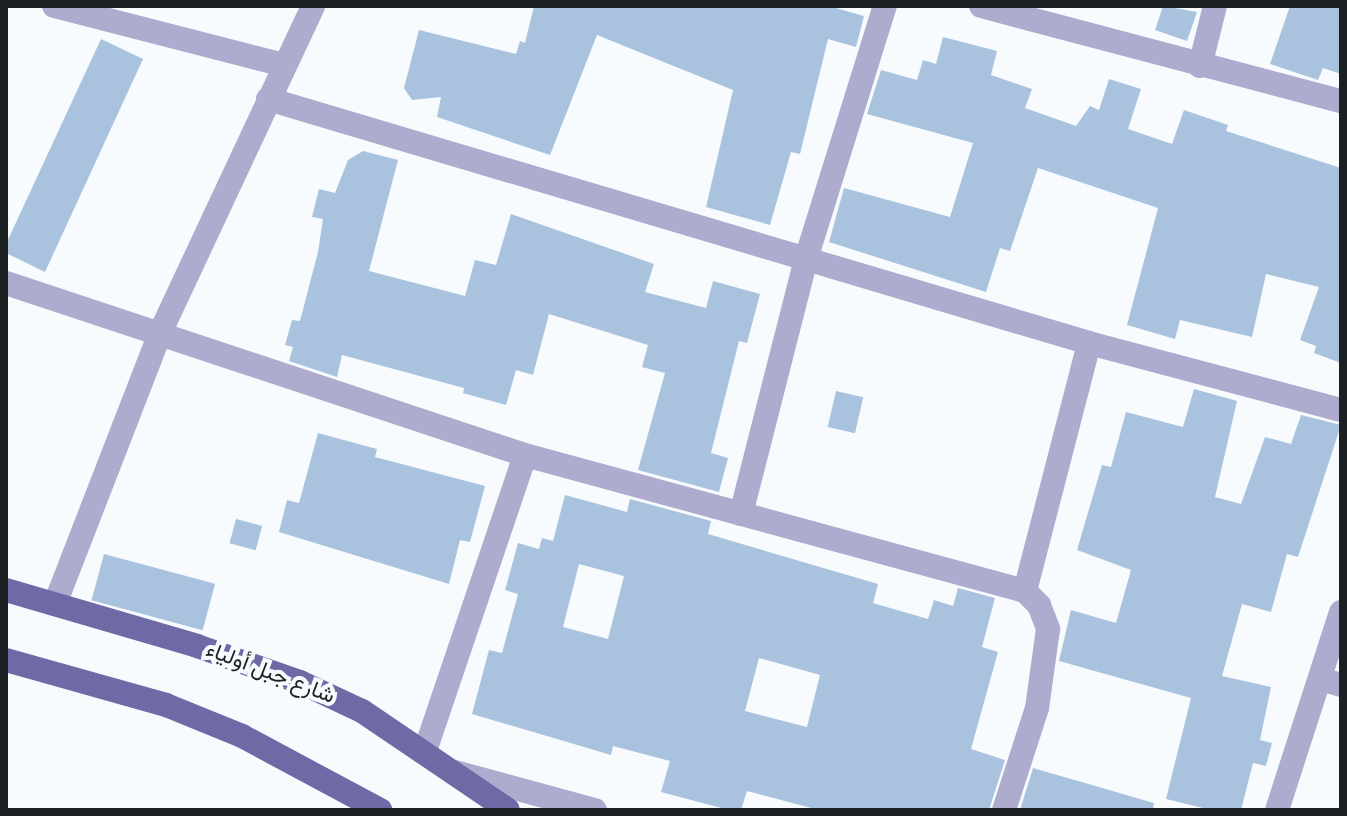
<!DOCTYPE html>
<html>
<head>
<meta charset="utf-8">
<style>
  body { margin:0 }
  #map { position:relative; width:1347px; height:816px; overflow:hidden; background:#f7fbfe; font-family:Overpass,Vazirmatn,sans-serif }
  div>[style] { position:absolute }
  .building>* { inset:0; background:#a9c2de; transform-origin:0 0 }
  .minor>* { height:24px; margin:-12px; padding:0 12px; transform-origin:12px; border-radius:12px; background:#adacce }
  .tertiary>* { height:24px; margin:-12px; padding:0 12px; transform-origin:12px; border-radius:12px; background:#adacce }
  .primary>* { height:24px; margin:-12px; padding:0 12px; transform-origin:12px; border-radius:12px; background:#6e6aa6 }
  span { translate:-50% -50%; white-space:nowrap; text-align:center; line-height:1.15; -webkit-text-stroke:8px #f7fbfe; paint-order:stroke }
  .street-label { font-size:22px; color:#1d2023 }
  .frame { position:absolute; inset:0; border:8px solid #1d2023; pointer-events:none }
</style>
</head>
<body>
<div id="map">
  <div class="building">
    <i style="clip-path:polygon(534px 6px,829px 6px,864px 16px,856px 47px,828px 39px,800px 154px,791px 152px,770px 225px,706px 207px,733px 90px,597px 35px,550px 155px,437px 117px,441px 97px,412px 100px,404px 88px,419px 30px,516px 54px,520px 41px,525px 43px)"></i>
    <i style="clip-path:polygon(1163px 6px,1197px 12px,1187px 41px,1155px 30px)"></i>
    <i style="clip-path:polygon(1290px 6px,1341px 6px,1341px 74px,1323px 68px,1318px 80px,1270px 64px)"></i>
    <i style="clip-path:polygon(943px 37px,997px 51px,991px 75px,1032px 89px,1025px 108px,1076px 126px,1090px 106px,1099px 110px,1109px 79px,1141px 89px,1128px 129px,1172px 144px,1184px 110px,1228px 125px,1226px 131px,1341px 168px,1341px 363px,1314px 353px,1316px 346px,1300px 340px,1319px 287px,1266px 274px,1252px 337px,1180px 320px,1175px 339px,1127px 325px,1158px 208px,1038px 168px,1010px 251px,1000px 248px,986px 292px,829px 242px,844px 188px,950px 217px,973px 143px,867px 114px,881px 70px,917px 80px,923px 60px,936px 64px)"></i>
    <i style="clip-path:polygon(101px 39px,143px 59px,45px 272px,6px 253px,6px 244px)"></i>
    <i style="clip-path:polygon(363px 151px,398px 160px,369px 271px,465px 296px,475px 260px,496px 265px,511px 214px,654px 264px,645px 292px,706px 308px,713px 281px,760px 294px,747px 343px,739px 341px,711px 453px,728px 458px,719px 492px,638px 470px,665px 373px,642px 367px,648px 345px,549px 314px,533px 375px,516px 370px,506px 405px,463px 393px,464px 388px,342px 355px,337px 377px,289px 361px,293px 347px,285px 345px,292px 320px,300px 321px,318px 252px,323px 219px,312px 217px,319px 189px,335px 193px,348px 160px)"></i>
    <i style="clip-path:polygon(1194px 389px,1237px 401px,1215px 497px,1241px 504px,1265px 437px,1291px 444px,1301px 415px,1341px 425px,1298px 557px,1287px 554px,1271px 612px,1242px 604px,1222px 676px,1271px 687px,1260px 740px,1272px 743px,1266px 766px,1253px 763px,1241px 810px,1211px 810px,1166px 799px,1191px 698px,1059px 661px,1071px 610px,1116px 623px,1131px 570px,1077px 550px,1102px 465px,1111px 467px,1126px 412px,1183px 427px)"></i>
    <i style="left:836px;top:391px;width:28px;height:37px;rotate:13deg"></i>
    <i style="clip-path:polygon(318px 433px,377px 449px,375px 457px,485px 486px,470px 542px,460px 540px,449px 584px,279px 532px,287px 500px,299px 503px)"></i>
    <i style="clip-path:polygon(evenodd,565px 495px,627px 512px,630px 499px,711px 521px,708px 534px,878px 584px,873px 603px,928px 619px,934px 600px,953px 606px,958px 588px,995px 598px,982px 647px,998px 652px,971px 749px,1005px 760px,989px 810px,819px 810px,747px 791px,741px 810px,729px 810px,661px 792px,670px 761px,613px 746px,611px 755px,472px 714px,489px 650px,502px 653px,518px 594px,505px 590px,518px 543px,539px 549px,542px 538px,553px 541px,565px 495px,579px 564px,624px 576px,608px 639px,563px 627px,579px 564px,565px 495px,759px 658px,820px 675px,807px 727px,745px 711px,759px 658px)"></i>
    <i style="left:236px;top:519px;width:27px;height:25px;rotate:15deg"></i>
    <i style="left:104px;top:554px;width:115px;height:48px;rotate:15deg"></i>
    <i style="clip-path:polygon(1033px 768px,1154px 803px,1153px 810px,1020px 810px)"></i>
  </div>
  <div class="minor">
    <i style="left:54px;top:6px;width:236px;rotate:14.4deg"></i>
    <i style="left:981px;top:6px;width:372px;rotate:14.8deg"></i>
    <i style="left:1200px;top:66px;width:62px;rotate:-76deg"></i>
    <i style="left:268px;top:99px;width:856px;rotate:16.55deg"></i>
    <i style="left:1089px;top:343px;width:261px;rotate:14.9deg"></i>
    <i style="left:6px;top:283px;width:547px;rotate:18.34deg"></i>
    <i style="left:525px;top:455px;width:518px;rotate:15.22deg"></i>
    <i style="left:1025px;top:591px;width:20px;rotate:45deg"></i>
    <i style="left:1039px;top:605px;width:26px;rotate:69deg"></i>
    <i style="left:1048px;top:629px;width:80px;rotate:97.9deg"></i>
    <i style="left:1037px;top:708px;width:107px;rotate:107.9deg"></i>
    <i style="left:741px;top:514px;width:263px;rotate:-75.7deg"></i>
    <i style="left:806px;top:259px;width:265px;rotate:-72.7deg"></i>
    <i style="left:1025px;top:591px;width:256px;rotate:-75.5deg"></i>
    <i style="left:55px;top:604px;width:291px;rotate:-68.8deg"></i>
    <i style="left:160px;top:333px;width:361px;rotate:-64.9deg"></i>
    <i style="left:1321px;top:679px;width:21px;rotate:17deg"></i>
    <i style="left:425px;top:751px;width:312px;rotate:-71.3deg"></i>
    <i style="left:455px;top:772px;width:145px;rotate:15.2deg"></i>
  </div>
  <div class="tertiary">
    <i style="left:1277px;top:810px;width:208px;rotate:-72.1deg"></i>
  </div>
  <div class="primary">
    <i style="left:6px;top:590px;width:199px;rotate:16.3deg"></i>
    <i style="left:197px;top:646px;width:109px;rotate:19.3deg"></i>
    <i style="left:300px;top:682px;width:68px;rotate:25.1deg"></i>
    <i style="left:362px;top:711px;width:176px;rotate:34.1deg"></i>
    <i style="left:6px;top:660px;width:166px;rotate:15.7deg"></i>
    <i style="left:166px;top:705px;width:82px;rotate:22.2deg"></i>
    <i style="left:242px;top:736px;width:157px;rotate:28.2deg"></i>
  </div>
  <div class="street-label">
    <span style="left:270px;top:674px;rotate:21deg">شارع جبل أولياء</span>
  </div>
  <div class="frame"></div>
</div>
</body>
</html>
